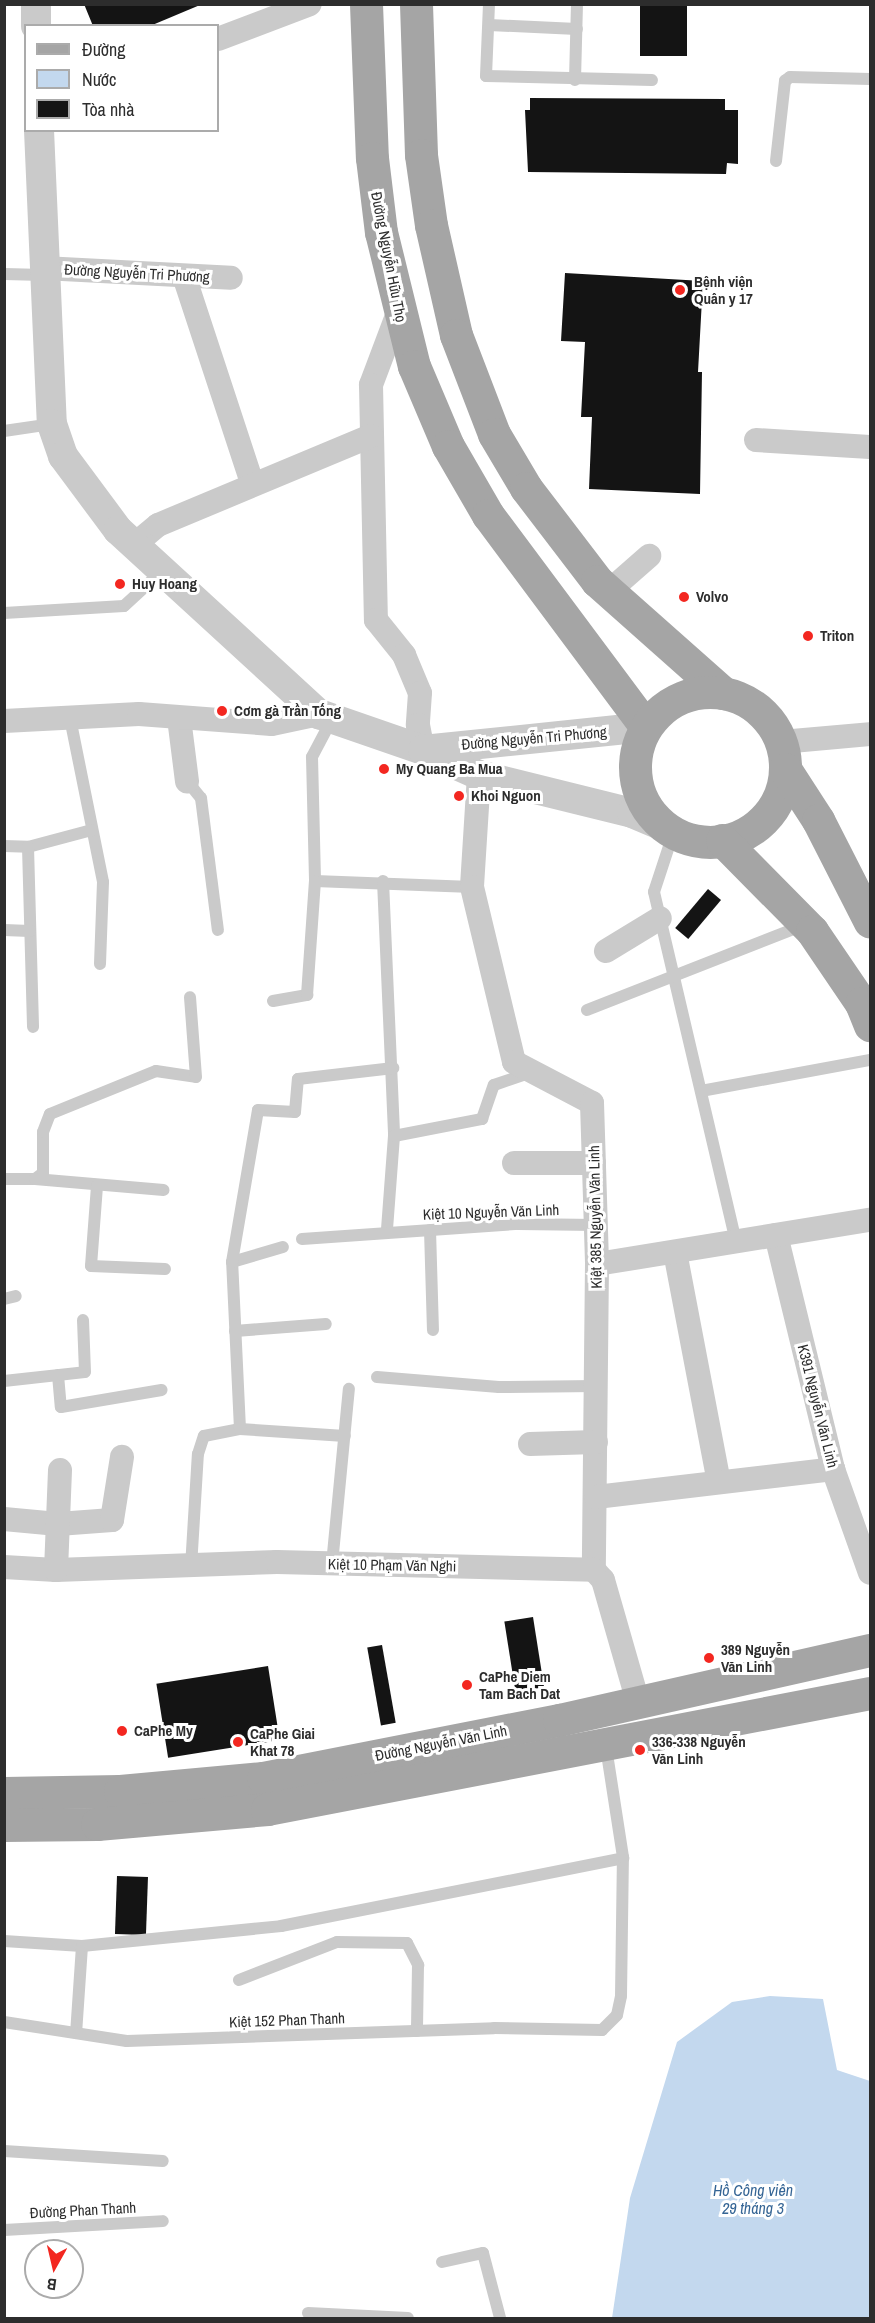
<!DOCTYPE html>
<html>
<head>
<meta charset="utf-8">
<style>
  body { margin:0 }
  #map { position:relative; width:875px; height:2323px; overflow:hidden; background:#fff; font-family:"Archivo Narrow",sans-serif }
  div>[style] { position:absolute }
  .water>* { inset:0; background:#c3d8ee }
  .building>* { inset:0; background:#141414; transform-origin:0 0 }
  .service>* { height:12px; margin:-6px; padding:0 6px; transform-origin:6px; border-radius:6px; background:#cacaca }
  .minor>* { height:24px; margin:-12px; padding:0 12px; transform-origin:12px; border-radius:12px; background:#cacaca }
  .tertiary>* { height:30px; margin:-15px; padding:0 15px; transform-origin:15px; border-radius:15px; background:#cacaca }
  .primary>* { height:33px; margin:-16.5px; padding:0 16.5px; transform-origin:16.5px; border-radius:16.5px; background:#a5a5a5 }
  .primary>.ring { margin:-16.5px; padding:0; box-sizing:content-box; background:none; border:33px solid #a5a5a5; border-radius:50% }
  .dots>* { width:16px; height:16px; translate:-50% -50%; box-sizing:border-box; border:3px solid #fff; border-radius:50% }
  span { translate:-50% -50%; white-space:nowrap; text-align:center; line-height:1.15; -webkit-text-stroke:6px #fff; paint-order:stroke }
  .street-label { font-size:15px; color:#2d2d2d }
  .poi-label { font-size:15px; color:#2d2d2d; font-weight:700 }
  .left { translate:0 -50%; text-align:left }
  .water-label { font-size:16px; color:#356595; font-style:italic }
  .frame { position:absolute; inset:0; border:6px solid #2d2d2d; pointer-events:none }
  .legend { position:absolute; left:24px; top:24px; width:195px; height:108px; box-sizing:border-box; background:#fff; border:2px solid #ababab; margin:0; padding:8px 10px; list-style:none; font-size:18px; color:#2d2d2d }
  .legend li { display:flex; align-items:center; gap:12px; height:30px }
  .legend b { width:30px; border:2px solid #ababab }
  .north { position:absolute; left:24px; top:2239px; width:60px; height:60px; box-sizing:border-box; background:#fff; border:2px solid #ababab; border-radius:50%; rotate:188deg; font-size:16px; font-weight:700; line-height:24px; text-align:center; color:#2d2d2d }
  .north::after { content:''; display:block; margin:auto; width:21px; height:27px; background:#f32720; clip-path:polygon(50% 0,100% 100%,50% 72%,0 100%) }
</style>
</head>
<body>
<div id="map">
  <div class="water">
    <i style="clip-path:polygon(770px 1996px,823px 1999px,837px 2070px,870px 2081px,870px 2318px,612px 2318px,630px 2198px,677px 2042px,732px 2002px)"></i>
  </div>
  <div class="building">
    <i style="clip-path:polygon(84px 4px,200px 4px,200px 5px,150px 26px,93px 26px)"></i>
    <i style="left:640px;top:4px;width:47px;height:52px"></i>
    <i style="clip-path:polygon(530px 98px,725px 99px,725px 110px,738px 110px,738px 164px,727px 163px,726px 174px,528px 172px,525px 110px,530px 110px)"></i>
    <i style="clip-path:polygon(565px 273px,703px 281px,698px 372px,702px 372px,700px 494px,589px 489px,592px 417px,581px 417px,585px 342px,561px 341px)"></i>
    <i style="left:708px;top:889px;width:17px;height:51px;rotate:40deg"></i>
    <i style="left:533px;top:1617px;width:71px;height:29px;rotate:81deg"></i>
    <i style="left:382px;top:1645px;width:79px;height:15px;rotate:80deg"></i>
    <i style="left:268px;top:1666px;width:75px;height:113px;rotate:81deg"></i>
    <i style="left:117px;top:1876px;width:31px;height:58px;rotate:2deg"></i>
  </div>
  <div class="service">
    <i style="left:489px;top:4px;width:72px;rotate:92.4deg"></i>
    <i style="left:486px;top:76px;width:166px;rotate:1.4deg"></i>
    <i style="left:489px;top:25px;width:88px;rotate:2.6deg"></i>
    <i style="left:575px;top:80px;width:76px;rotate:-88.5deg"></i>
    <i style="left:776px;top:161px;width:81px;rotate:-83.6deg"></i>
    <i style="left:785px;top:81px;width:6px;rotate:-39deg"></i>
    <i style="left:790px;top:77px;width:80px;rotate:1.4deg"></i>
    <i style="left:4px;top:274px;width:40px;rotate:1.4deg"></i>
    <i style="left:4px;top:431px;width:49px;rotate:-8.3deg"></i>
    <i style="left:4px;top:613px;width:120px;rotate:-3.3deg"></i>
    <i style="left:124px;top:606px;width:52px;rotate:-42.6deg"></i>
    <i style="left:70px;top:718px;width:167px;rotate:78.6deg"></i>
    <i style="left:103px;top:882px;width:82px;rotate:92.1deg"></i>
    <i style="left:332px;top:719px;width:43px;rotate:117.8deg"></i>
    <i style="left:312px;top:757px;width:124px;rotate:88.6deg"></i>
    <i style="left:315px;top:881px;width:157px;rotate:2.2deg"></i>
    <i style="left:187px;top:781px;width:22px;rotate:51deg"></i>
    <i style="left:201px;top:798px;width:133px;rotate:82.7deg"></i>
    <i style="left:674px;top:831px;width:64px;rotate:108.2deg"></i>
    <i style="left:654px;top:892px;width:359px;rotate:76.8deg"></i>
    <i style="left:4px;top:846px;width:24px;rotate:2deg"></i>
    <i style="left:28px;top:847px;width:66px;rotate:-14.9deg"></i>
    <i style="left:28px;top:847px;width:180px;rotate:88.4deg"></i>
    <i style="left:383px;top:881px;width:255px;rotate:87.5deg"></i>
    <i style="left:394px;top:1136px;width:94px;rotate:94.3deg"></i>
    <i style="left:4px;top:930px;width:26px;rotate:2deg"></i>
    <i style="left:273px;top:1001px;width:35px;rotate:-10deg"></i>
    <i style="left:307px;top:995px;width:114px;rotate:-86deg"></i>
    <i style="left:587px;top:1010px;width:233px;rotate:-21.4deg"></i>
    <i style="left:701px;top:1091px;width:172px;rotate:-10.4deg"></i>
    <i style="left:394px;top:1136px;width:90px;rotate:-10.9deg"></i>
    <i style="left:482px;top:1119px;width:36px;rotate:-71deg"></i>
    <i style="left:494px;top:1085px;width:39px;rotate:-19deg"></i>
    <i style="left:4px;top:1179px;width:31px"></i>
    <i style="left:35px;top:1179px;width:10px;rotate:-37deg"></i>
    <i style="left:43px;top:1173px;width:41px;rotate:-90deg"></i>
    <i style="left:43px;top:1132px;width:19px;rotate:-69deg"></i>
    <i style="left:50px;top:1114px;width:114px;rotate:-22.1deg"></i>
    <i style="left:156px;top:1071px;width:40px;rotate:8.5deg"></i>
    <i style="left:196px;top:1077px;width:80px;rotate:-94.3deg"></i>
    <i style="left:35px;top:1179px;width:129px;rotate:4.9deg"></i>
    <i style="left:97px;top:1186px;width:80px;rotate:94.3deg"></i>
    <i style="left:91px;top:1266px;width:74px;rotate:2.3deg"></i>
    <i style="left:430px;top:1230px;width:100px;rotate:88.3deg"></i>
    <i style="left:302px;top:1239px;width:217px;rotate:-4deg"></i>
    <i style="left:518px;top:1224px;width:78px;rotate:0.7deg"></i>
    <i style="left:232px;top:1262px;width:53px;rotate:-16.4deg"></i>
    <i style="left:4px;top:1299px;width:12px;rotate:-14deg"></i>
    <i style="left:235px;top:1331px;width:91px;rotate:-4.4deg"></i>
    <i style="left:58px;top:1375px;width:32px;rotate:85deg"></i>
    <i style="left:61px;top:1407px;width:102px;rotate:-9.6deg"></i>
    <i style="left:377px;top:1377px;width:122px;rotate:4.7deg"></i>
    <i style="left:499px;top:1387px;width:97px;rotate:-0.6deg"></i>
    <i style="left:4px;top:1381px;width:81px;rotate:-6.3deg"></i>
    <i style="left:85px;top:1372px;width:52px;rotate:-92.2deg"></i>
    <i style="left:240px;top:1429px;width:105px;rotate:3.8deg"></i>
    <i style="left:332px;top:1564px;width:176px;rotate:-84.5deg"></i>
    <i style="left:191px;top:1567px;width:113px;rotate:-86.5deg"></i>
    <i style="left:198px;top:1454px;width:19px;rotate:-72deg"></i>
    <i style="left:204px;top:1436px;width:37px;rotate:-11deg"></i>
    <i style="left:240px;top:1429px;width:167px;rotate:-92.7deg"></i>
    <i style="left:232px;top:1262px;width:154px;rotate:-80.3deg"></i>
    <i style="left:258px;top:1110px;width:37px;rotate:3deg"></i>
    <i style="left:295px;top:1112px;width:33px;rotate:-85deg"></i>
    <i style="left:298px;top:1079px;width:96px;rotate:-6.6deg"></i>
    <i style="left:4px;top:1941px;width:78px;rotate:3.7deg"></i>
    <i style="left:82px;top:1946px;width:87px;rotate:93.9deg"></i>
    <i style="left:82px;top:1946px;width:200px;rotate:-5.7deg"></i>
    <i style="left:281px;top:1926px;width:349px;rotate:-11.2deg"></i>
    <i style="left:239px;top:1980px;width:105px;rotate:-21.2deg"></i>
    <i style="left:337px;top:1942px;width:70px;rotate:0.8deg"></i>
    <i style="left:407px;top:1943px;width:25px;rotate:63deg"></i>
    <i style="left:418px;top:1965px;width:66px;rotate:90.9deg"></i>
    <i style="left:4px;top:2022px;width:124px;rotate:8.8deg"></i>
    <i style="left:127px;top:2041px;width:367px;rotate:-2deg"></i>
    <i style="left:494px;top:2028px;width:108px;rotate:1.1deg"></i>
    <i style="left:602px;top:2030px;width:21px;rotate:-45deg"></i>
    <i style="left:617px;top:2015px;width:19px;rotate:-78deg"></i>
    <i style="left:621px;top:1996px;width:139px;rotate:-89.2deg"></i>
    <i style="left:623px;top:1857px;width:111px;rotate:-98.8deg"></i>
    <i style="left:4px;top:2151px;width:159px;rotate:3.6deg"></i>
    <i style="left:4px;top:2230px;width:159px;rotate:-3.2deg"></i>
    <i style="left:442px;top:2262px;width:42px;rotate:-12.4deg"></i>
    <i style="left:483px;top:2253px;width:67px;rotate:75.3deg"></i>
    <i style="left:308px;top:2313px;width:100px;rotate:2.9deg"></i>
  </div>
  <div class="minor">
    <i style="left:218px;top:39px;width:98px;rotate:-20.8deg"></i>
    <i style="left:43px;top:268px;width:188px;rotate:3deg"></i>
    <i style="left:184px;top:276px;width:218px;rotate:71.8deg"></i>
    <i style="left:398px;top:313px;width:77px;rotate:110.6deg"></i>
    <i style="left:371px;top:385px;width:235px;rotate:88.8deg"></i>
    <i style="left:376px;top:620px;width:45px;rotate:51.3deg"></i>
    <i style="left:404px;top:655px;width:41px;rotate:67.2deg"></i>
    <i style="left:420px;top:693px;width:32px;rotate:94deg"></i>
    <i style="left:418px;top:725px;width:25px;rotate:79deg"></i>
    <i style="left:756px;top:440px;width:114px;rotate:3.5deg"></i>
    <i style="left:134px;top:545px;width:31px;rotate:-40deg"></i>
    <i style="left:158px;top:525px;width:231px;rotate:-22.7deg"></i>
    <i style="left:608px;top:592px;width:55px;rotate:-41.3deg"></i>
    <i style="left:179px;top:718px;width:64px;rotate:82.8deg"></i>
    <i style="left:4px;top:721px;width:135px;rotate:-3deg"></i>
    <i style="left:139px;top:714px;width:133px;rotate:4.3deg"></i>
    <i style="left:272px;top:724px;width:48px;rotate:-12deg"></i>
    <i style="left:781px;top:742px;width:89px;rotate:-5.1deg"></i>
    <i style="left:479px;top:775px;width:112px;rotate:93.6deg"></i>
    <i style="left:472px;top:887px;width:180px;rotate:76.5deg"></i>
    <i style="left:514px;top:1062px;width:88px;rotate:27.7deg"></i>
    <i style="left:592px;top:1103px;width:161px;rotate:88.2deg"></i>
    <i style="left:597px;top:1264px;width:306px;rotate:90.6deg"></i>
    <i style="left:594px;top:1570px;width:13px;rotate:48deg"></i>
    <i style="left:603px;top:1580px;width:127px;rotate:74deg"></i>
    <i style="left:606px;top:951px;width:63px;rotate:-31.4deg"></i>
    <i style="left:514px;top:1163px;width:80px"></i>
    <i style="left:776px;top:1235px;width:241px;rotate:76.3deg"></i>
    <i style="left:833px;top:1469px;width:110px;rotate:70.4deg"></i>
    <i style="left:675px;top:1252px;width:234px;rotate:79.2deg"></i>
    <i style="left:597px;top:1264px;width:277px;rotate:-9.2deg"></i>
    <i style="left:530px;top:1444px;width:66px;rotate:-1.7deg"></i>
    <i style="left:596px;top:1497px;width:239px;rotate:-6.7deg"></i>
    <i style="left:4px;top:1519px;width:54px;rotate:5.3deg"></i>
    <i style="left:58px;top:1524px;width:54px;rotate:-4.2deg"></i>
    <i style="left:112px;top:1520px;width:64px;rotate:-81deg"></i>
    <i style="left:4px;top:1567px;width:52px;rotate:3.3deg"></i>
    <i style="left:56px;top:1570px;width:221px;rotate:-2.1deg"></i>
    <i style="left:277px;top:1562px;width:317px;rotate:1.4deg"></i>
    <i style="left:56px;top:1570px;width:100px;rotate:-87.7deg"></i>
  </div>
  <div class="tertiary">
    <i style="left:36px;top:4px;width:22px;rotate:90deg"></i>
    <i style="left:39px;top:130px;width:294px;rotate:87.5deg"></i>
    <i style="left:52px;top:424px;width:34px;rotate:71deg"></i>
    <i style="left:63px;top:456px;width:92px;rotate:53.4deg"></i>
    <i style="left:118px;top:530px;width:273px;rotate:42.5deg"></i>
    <i style="left:319px;top:714px;width:110px;rotate:19.1deg"></i>
    <i style="left:423px;top:750px;width:61px;rotate:24.1deg"></i>
    <i style="left:479px;top:775px;width:158px;rotate:13.9deg"></i>
    <i style="left:632px;top:813px;width:36px;rotate:23deg"></i>
    <i style="left:423px;top:750px;width:224px;rotate:-5.9deg"></i>
  </div>
  <div class="primary">
    <i style="left:366px;top:4px;width:154px;rotate:87.8deg"></i>
    <i style="left:372px;top:158px;width:75px;rotate:83.1deg"></i>
    <i style="left:381px;top:232px;width:138px;rotate:76.2deg"></i>
    <i style="left:414px;top:366px;width:87px;rotate:67deg"></i>
    <i style="left:448px;top:446px;width:80px;rotate:59.9deg"></i>
    <i style="left:488px;top:515px;width:264px;rotate:53.3deg"></i>
    <i style="left:416px;top:4px;width:151px;rotate:88.1deg"></i>
    <i style="left:421px;top:155px;width:71px;rotate:81.9deg"></i>
    <i style="left:431px;top:225px;width:113px;rotate:77.2deg"></i>
    <i style="left:456px;top:335px;width:106px;rotate:69deg"></i>
    <i style="left:494px;top:434px;width:63px;rotate:59.3deg"></i>
    <i style="left:526px;top:488px;width:117px;rotate:52.6deg"></i>
    <i style="left:597px;top:581px;width:169px;rotate:41.6deg"></i>
    <i class="ring" style="left:635px;top:692px;width:117px;height:117px"></i>
    <i style="left:785px;top:769px;width:61px;rotate:57.1deg"></i>
    <i style="left:818px;top:820px;width:114px;rotate:63deg"></i>
    <i style="left:722px;top:840px;width:128px;rotate:45.3deg"></i>
    <i style="left:812px;top:931px;width:87px;rotate:55.8deg"></i>
    <i style="left:861px;top:1003px;width:24px;rotate:68deg"></i>
    <i style="left:4px;top:1793px;width:116px;rotate:-1deg"></i>
    <i style="left:120px;top:1791px;width:144px;rotate:-5.2deg"></i>
    <i style="left:263px;top:1778px;width:302px;rotate:-11.1deg"></i>
    <i style="left:559px;top:1720px;width:319px;rotate:-12.7deg"></i>
    <i style="left:4px;top:1825px;width:93px;rotate:-0.6deg"></i>
    <i style="left:97px;top:1824px;width:171px;rotate:-5deg"></i>
    <i style="left:267px;top:1809px;width:614px;rotate:-10.89deg"></i>
  </div>
  <div class="dots">
    <i style="left:680px;top:290px;background:#f32720"></i>
    <i style="left:120px;top:584px;background:#f32720"></i>
    <i style="left:684px;top:597px;background:#f32720"></i>
    <i style="left:808px;top:636px;background:#f32720"></i>
    <i style="left:222px;top:711px;background:#f32720"></i>
    <i style="left:384px;top:769px;background:#f32720"></i>
    <i style="left:459px;top:796px;background:#f32720"></i>
    <i style="left:709px;top:1658px;background:#f32720"></i>
    <i style="left:467px;top:1685px;background:#f32720"></i>
    <i style="left:122px;top:1731px;background:#f32720"></i>
    <i style="left:238px;top:1742px;background:#f32720"></i>
    <i style="left:640px;top:1750px;background:#f32720"></i>
  </div>
  <div class="street-label">
    <span style="left:389px;top:257px;rotate:79deg">Đường Nguyễn Hữu Thọ</span>
    <span style="left:137px;top:273px;rotate:3deg">Đường Nguyễn Tri Phương</span>
    <span style="left:534px;top:738px;rotate:-5deg">Đường Nguyễn Tri Phương</span>
    <span style="left:491px;top:1212px;rotate:-2deg">Kiệt 10 Nguyễn Văn Linh</span>
    <span style="left:595px;top:1217px;rotate:-91deg">Kiệt 385 Nguyễn Văn Linh</span>
    <span style="left:818px;top:1406px;rotate:76deg">K391 Nguyễn Văn Linh</span>
    <span style="left:392px;top:1565px;rotate:1deg">Kiệt 10 Phạm Văn Nghi</span>
    <span style="left:441px;top:1743px;rotate:-11deg">Đường Nguyễn Văn Linh</span>
    <span style="left:287px;top:2020px;rotate:-2deg">Kiệt 152 Phan Thanh</span>
    <span style="left:83px;top:2210px;rotate:-3deg">Đường Phan Thanh</span>
  </div>
  <div class="poi-label">
    <span class="left" style="left:694px;top:290px">Bệnh viện<br>Quân y 17</span>
    <span class="left" style="left:132px;top:584px">Huy Hoang</span>
    <span class="left" style="left:696px;top:597px">Volvo</span>
    <span class="left" style="left:820px;top:636px">Triton</span>
    <span class="left" style="left:234px;top:711px">Cơm gà Trần Tống</span>
    <span class="left" style="left:396px;top:769px">My Quang Ba Mua</span>
    <span class="left" style="left:471px;top:796px">Khoi Nguon</span>
    <span class="left" style="left:721px;top:1658px">389 Nguyễn<br>Văn Linh</span>
    <span class="left" style="left:479px;top:1685px">CaPhe Diem<br>Tam Bach Dat</span>
    <span class="left" style="left:134px;top:1731px">CaPhe My</span>
    <span class="left" style="left:250px;top:1742px">CaPhe Giai<br>Khat 78</span>
    <span class="left" style="left:652px;top:1750px">336-338 Nguyễn<br>Văn Linh</span>
  </div>
  <div class="water-label">
    <span style="left:753px;top:2199px">Hồ Công viên<br>29 tháng 3</span>
  </div>
  <div class="frame"></div>
  <ul class="legend">
  <li><b style="height:8px;background:#a5a5a5"></b>Đường</li>
  <li><b style="height:16px;background:#c3d8ee"></b>Nước</li>
  <li><b style="height:16px;background:#141414"></b>Tòa nhà</li>
  </ul>
  <div class="north">B</div>
</div>
</body>
</html>
